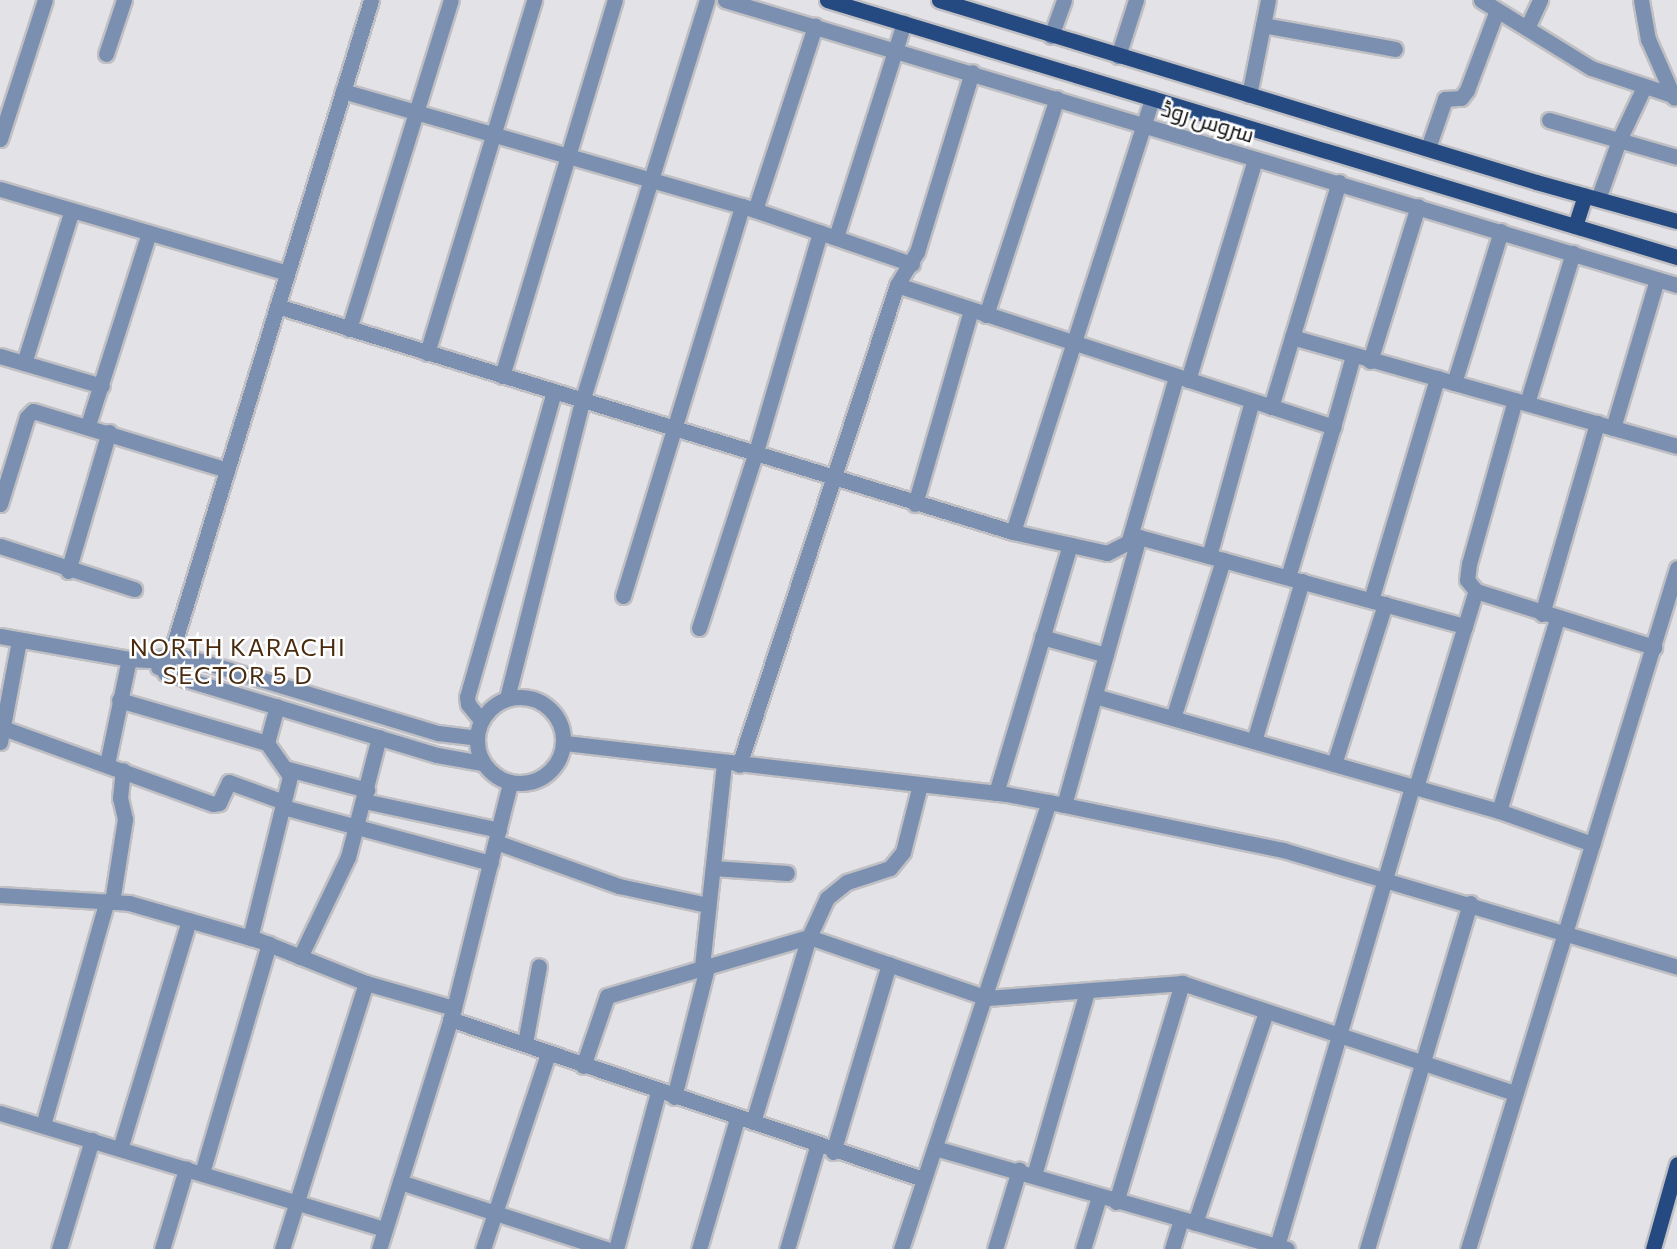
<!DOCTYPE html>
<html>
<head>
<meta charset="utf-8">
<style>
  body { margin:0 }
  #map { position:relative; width:1677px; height:1249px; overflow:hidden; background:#e2e2e7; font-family:Commissioner,Cairo,sans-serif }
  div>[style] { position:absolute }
  .roads { filter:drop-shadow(2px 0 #c0c0c4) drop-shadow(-2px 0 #c0c0c4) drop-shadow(0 2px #c0c0c4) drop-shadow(0 -2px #c0c0c4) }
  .minor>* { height:15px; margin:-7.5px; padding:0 7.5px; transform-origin:7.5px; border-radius:7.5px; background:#7b90b0 }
  .minor>.ring { margin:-7.5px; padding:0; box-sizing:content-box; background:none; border:15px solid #7b90b0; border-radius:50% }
  .major>* { height:15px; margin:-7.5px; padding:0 7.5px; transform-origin:7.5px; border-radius:7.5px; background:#254a81 }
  span { translate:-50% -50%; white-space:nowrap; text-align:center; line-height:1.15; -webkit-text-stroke:5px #fff; paint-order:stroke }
  .street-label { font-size:22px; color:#0d0d0f }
  .neighbourhood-label { font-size:24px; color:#492a0f; letter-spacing:1.5px }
</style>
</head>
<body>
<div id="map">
  <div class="roads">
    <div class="minor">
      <i style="left:725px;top:0;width:994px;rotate:16.67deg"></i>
      <i style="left:1481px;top:0;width:129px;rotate:31.7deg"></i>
      <i style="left:1591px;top:68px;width:82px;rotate:18.4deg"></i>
      <i style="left:1641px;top:0;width:40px;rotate:80deg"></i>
      <i style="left:1648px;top:39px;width:64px;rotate:66.2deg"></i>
      <i style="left:1263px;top:25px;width:134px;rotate:10.3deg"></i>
      <i style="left:1527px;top:28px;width:31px;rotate:-65deg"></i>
      <i style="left:1051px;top:36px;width:38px;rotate:-70deg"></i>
      <i style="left:106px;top:54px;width:57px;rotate:-71.6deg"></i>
      <i style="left:1118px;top:56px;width:59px;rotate:-72.2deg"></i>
      <i style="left:343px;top:91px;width:429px;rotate:16.1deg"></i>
      <i style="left:755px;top:210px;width:166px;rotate:19deg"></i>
      <i style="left:1249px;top:95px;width:97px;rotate:-78.7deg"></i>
      <i style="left:1549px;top:120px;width:133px;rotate:16.1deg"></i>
      <i style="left:0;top:139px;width:146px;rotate:-72.1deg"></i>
      <i style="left:1428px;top:148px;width:52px;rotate:-70.9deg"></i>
      <i style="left:1445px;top:99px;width:16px;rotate:-4deg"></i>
      <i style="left:1461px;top:98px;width:10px;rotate:-53deg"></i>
      <i style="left:1467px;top:90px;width:85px;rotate:-69.4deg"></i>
      <i style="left:0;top:189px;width:299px;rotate:16.3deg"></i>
      <i style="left:1598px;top:199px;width:63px;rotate:-70.4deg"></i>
      <i style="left:1619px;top:140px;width:59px;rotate:-64.7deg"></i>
      <i style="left:755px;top:210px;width:194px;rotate:-71.9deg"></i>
      <i style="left:836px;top:237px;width:225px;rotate:-72.4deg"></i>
      <i style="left:897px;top:285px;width:459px;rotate:18deg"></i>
      <i style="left:1333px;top:427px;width:74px;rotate:-74.3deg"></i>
      <i style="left:277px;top:306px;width:770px;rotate:17.07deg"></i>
      <i style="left:1013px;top:532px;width:96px;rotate:12.6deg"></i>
      <i style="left:1107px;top:553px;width:36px;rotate:-27deg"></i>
      <i style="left:1139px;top:537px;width:338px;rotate:15.3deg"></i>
      <i style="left:1465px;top:626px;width:37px;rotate:-73deg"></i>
      <i style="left:1476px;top:591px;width:187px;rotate:17.5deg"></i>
      <i style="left:986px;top:315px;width:228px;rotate:-71.9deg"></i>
      <i style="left:349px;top:329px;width:344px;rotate:-72.8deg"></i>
      <i style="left:1292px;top:337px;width:400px;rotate:15.8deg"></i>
      <i style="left:427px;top:353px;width:369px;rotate:-73.1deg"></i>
      <i style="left:0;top:356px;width:106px;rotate:16.4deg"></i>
      <i style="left:1370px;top:361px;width:162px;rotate:-72.8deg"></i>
      <i style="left:24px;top:363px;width:160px;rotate:-72.6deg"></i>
      <i style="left:502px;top:376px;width:393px;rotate:-73.3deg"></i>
      <i style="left:1188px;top:380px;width:231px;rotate:-73.1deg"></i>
      <i style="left:1454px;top:383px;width:159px;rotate:-72.8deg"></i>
      <i style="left:1527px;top:403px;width:157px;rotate:-73deg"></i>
      <i style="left:1271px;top:407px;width:235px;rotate:-73.2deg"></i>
      <i style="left:88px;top:425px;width:201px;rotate:-72.4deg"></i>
      <i style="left:1613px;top:428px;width:155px;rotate:-73.5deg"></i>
      <i style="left:0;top:504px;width:91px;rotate:-72.8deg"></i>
      <i style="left:27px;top:417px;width:8px;rotate:-45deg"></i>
      <i style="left:33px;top:411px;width:203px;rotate:16.9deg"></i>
      <i style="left:915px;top:504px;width:202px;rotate:-73.9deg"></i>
      <i style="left:1013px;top:532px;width:456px;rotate:-72.2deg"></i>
      <i style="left:1129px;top:540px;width:170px;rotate:-73.9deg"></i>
      <i style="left:0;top:546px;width:141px;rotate:17.8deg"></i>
      <i style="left:1209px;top:556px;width:161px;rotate:-74.5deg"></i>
      <i style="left:68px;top:571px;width:145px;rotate:-73.6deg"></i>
      <i style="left:1288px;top:577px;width:157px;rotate:-73.3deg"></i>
      <i style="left:1476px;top:591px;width:14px;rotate:-129deg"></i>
      <i style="left:1467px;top:580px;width:16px;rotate:-83deg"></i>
      <i style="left:1469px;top:564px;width:170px;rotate:-74.3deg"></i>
      <i style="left:623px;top:596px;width:408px;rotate:-73deg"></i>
      <i style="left:1371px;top:600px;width:232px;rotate:-73.4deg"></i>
      <i style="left:1542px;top:614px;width:199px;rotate:-73.9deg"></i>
      <i style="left:699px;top:628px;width:182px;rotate:-72.1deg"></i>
      <i style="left:755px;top:455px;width:232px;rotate:-73.7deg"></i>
      <i style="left:0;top:636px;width:131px;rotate:10.1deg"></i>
      <i style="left:129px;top:659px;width:20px;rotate:3deg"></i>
      <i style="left:149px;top:660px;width:23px;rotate:-13deg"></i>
      <i style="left:171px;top:655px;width:23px;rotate:10deg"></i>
      <i style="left:194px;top:659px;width:255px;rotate:16.9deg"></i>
      <i style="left:438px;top:733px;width:38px;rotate:7deg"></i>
      <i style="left:1042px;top:637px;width:66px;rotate:15.7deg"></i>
      <i style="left:158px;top:667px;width:30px;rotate:24deg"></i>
      <i style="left:185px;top:679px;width:263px;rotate:16.8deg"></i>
      <i style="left:437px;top:755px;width:46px;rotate:10.1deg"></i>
      <i style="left:165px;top:673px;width:704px;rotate:-72.98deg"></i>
      <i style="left:1095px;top:696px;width:420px;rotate:15.9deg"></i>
      <i style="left:1499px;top:811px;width:99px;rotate:19.5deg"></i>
      <i class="ring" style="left:477px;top:697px;width:71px;height:71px"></i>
      <i style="left:507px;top:698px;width:306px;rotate:-75.8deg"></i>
      <i style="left:582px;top:401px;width:420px;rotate:-72.7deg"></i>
      <i style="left:119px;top:700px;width:154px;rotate:16.2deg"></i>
      <i style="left:1173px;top:718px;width:166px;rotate:-72.4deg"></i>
      <i style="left:481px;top:720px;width:21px;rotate:-129deg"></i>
      <i style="left:468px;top:704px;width:7px;rotate:-98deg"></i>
      <i style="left:467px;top:697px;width:317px;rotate:-74.1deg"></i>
      <i style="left:3px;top:728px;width:223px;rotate:19.9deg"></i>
      <i style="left:213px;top:804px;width:6px;rotate:-9deg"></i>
      <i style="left:219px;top:803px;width:23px;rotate:-65deg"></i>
      <i style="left:229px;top:782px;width:59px;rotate:20deg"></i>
      <i style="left:1254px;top:741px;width:167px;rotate:-73.3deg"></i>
      <i style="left:0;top:742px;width:104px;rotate:-79.4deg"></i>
      <i style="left:565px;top:743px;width:444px;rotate:6.6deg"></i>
      <i style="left:1006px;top:794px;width:59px;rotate:10.7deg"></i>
      <i style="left:1064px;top:805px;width:224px;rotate:11.6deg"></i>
      <i style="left:1283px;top:850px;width:411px;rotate:16.5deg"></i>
      <i style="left:107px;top:764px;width:107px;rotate:-78.2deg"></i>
      <i style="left:1334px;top:764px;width:168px;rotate:-72.3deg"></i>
      <i style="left:739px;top:765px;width:505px;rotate:-71.78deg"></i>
      <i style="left:897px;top:285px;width:39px;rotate:-59deg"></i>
      <i style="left:917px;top:252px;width:188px;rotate:-73deg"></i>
      <i style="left:288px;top:769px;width:82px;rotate:14.9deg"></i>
      <i style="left:1416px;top:787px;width:168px;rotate:-73.1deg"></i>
      <i style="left:996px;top:793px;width:259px;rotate:-73.4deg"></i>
      <i style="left:364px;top:801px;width:138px;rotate:12.1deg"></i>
      <i style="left:1064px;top:805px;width:278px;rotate:-74.4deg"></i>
      <i style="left:283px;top:807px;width:215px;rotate:15.1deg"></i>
      <i style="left:1499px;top:811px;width:201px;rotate:-73.2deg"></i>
      <i style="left:496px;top:842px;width:131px;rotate:19.7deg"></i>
      <i style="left:619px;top:886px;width:91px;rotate:12.1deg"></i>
      <i style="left:713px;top:868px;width:74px;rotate:3.9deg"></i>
      <i style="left:0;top:895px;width:129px;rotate:3.5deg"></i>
      <i style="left:129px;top:903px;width:134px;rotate:16deg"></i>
      <i style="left:258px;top:940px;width:116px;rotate:21.7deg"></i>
      <i style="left:366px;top:983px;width:91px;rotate:15.9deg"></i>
      <i style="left:112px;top:902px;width:84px;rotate:-81.1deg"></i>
      <i style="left:125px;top:819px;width:22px;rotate:-103deg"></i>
      <i style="left:120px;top:798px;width:28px;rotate:-84deg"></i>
      <i style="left:250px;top:938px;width:167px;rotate:-76.1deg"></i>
      <i style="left:290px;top:776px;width:40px;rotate:-124.9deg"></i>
      <i style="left:267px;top:743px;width:38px;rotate:-75deg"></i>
      <i style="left:300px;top:957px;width:111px;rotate:-64.4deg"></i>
      <i style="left:348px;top:857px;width:124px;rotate:-75.5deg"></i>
      <i style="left:702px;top:966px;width:204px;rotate:-83.8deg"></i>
      <i style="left:450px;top:1019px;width:498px;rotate:18.7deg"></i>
      <i style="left:525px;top:1043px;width:78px;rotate:-79.7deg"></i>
      <i style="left:583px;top:1066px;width:74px;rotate:-71.1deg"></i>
      <i style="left:607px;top:996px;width:210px;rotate:-16.3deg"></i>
      <i style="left:809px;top:937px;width:188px;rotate:18.9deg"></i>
      <i style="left:987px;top:998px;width:196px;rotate:-4.4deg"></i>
      <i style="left:1182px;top:983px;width:351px;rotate:18.3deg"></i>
      <i style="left:674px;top:1097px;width:137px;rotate:-75.7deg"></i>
      <i style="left:0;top:1113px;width:402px;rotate:16.8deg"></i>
      <i style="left:753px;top:1122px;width:193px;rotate:-73.2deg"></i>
      <i style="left:809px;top:937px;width:43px;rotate:-65.2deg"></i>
      <i style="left:827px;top:898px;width:26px;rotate:-39deg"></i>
      <i style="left:847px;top:882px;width:45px;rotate:-18deg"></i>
      <i style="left:890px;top:868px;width:21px;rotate:-51deg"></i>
      <i style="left:903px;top:852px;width:69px;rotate:-75.8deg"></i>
      <i style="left:43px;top:1125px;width:233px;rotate:-74.1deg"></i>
      <i style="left:935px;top:1148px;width:366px;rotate:16deg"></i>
      <i style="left:120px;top:1149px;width:239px;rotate:-73.2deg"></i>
      <i style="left:833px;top:1152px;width:196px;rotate:-73.4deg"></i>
      <i style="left:202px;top:1173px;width:239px;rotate:-73.7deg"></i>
      <i style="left:1034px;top:1175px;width:191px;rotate:-73.9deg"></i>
      <i style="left:400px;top:1182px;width:217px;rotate:18deg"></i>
      <i style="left:1116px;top:1202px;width:229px;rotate:-73.2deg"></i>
      <i style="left:1195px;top:1223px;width:223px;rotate:-71.4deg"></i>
      <i style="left:1277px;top:1246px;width:478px;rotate:-73.6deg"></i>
      <i style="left:59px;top:1249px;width:114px;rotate:-73.2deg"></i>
      <i style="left:162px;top:1249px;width:84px;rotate:-73.3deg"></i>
      <i style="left:282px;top:1249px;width:279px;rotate:-72.5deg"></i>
      <i style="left:379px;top:1249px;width:252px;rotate:-72.7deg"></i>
      <i style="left:454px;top:1008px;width:232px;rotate:-76deg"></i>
      <i style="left:483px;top:1249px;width:206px;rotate:-71.6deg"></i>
      <i style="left:616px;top:1249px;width:163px;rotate:-75deg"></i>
      <i style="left:699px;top:1249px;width:135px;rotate:-73.7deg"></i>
      <i style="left:787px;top:1249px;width:106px;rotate:-73.6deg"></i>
      <i style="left:901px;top:1249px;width:471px;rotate:-71.7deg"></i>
      <i style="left:995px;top:1249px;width:83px;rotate:-73.1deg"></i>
      <i style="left:1083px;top:1249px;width:54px;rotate:-72.9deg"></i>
      <i style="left:1172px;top:1249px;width:30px;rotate:-73deg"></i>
      <i style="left:1367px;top:1249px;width:361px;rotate:-73.4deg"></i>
      <i style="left:1468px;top:1249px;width:712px;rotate:-72.94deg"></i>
    </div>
    <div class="major">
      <i style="left:827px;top:0;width:888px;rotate:16.82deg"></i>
      <i style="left:939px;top:0;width:624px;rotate:16.95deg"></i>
      <i style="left:1536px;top:182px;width:146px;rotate:15.5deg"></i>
      <i style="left:1575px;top:226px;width:32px;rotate:-72deg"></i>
      <i style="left:1653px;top:1249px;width:88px;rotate:-74.2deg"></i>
    </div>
  </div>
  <div class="street-label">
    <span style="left:1208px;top:121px;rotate:17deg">سروس روڈ</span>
  </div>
  <div class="neighbourhood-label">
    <span style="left:238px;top:661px">NORTH KARACHI<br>SECTOR 5 D</span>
  </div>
</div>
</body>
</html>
